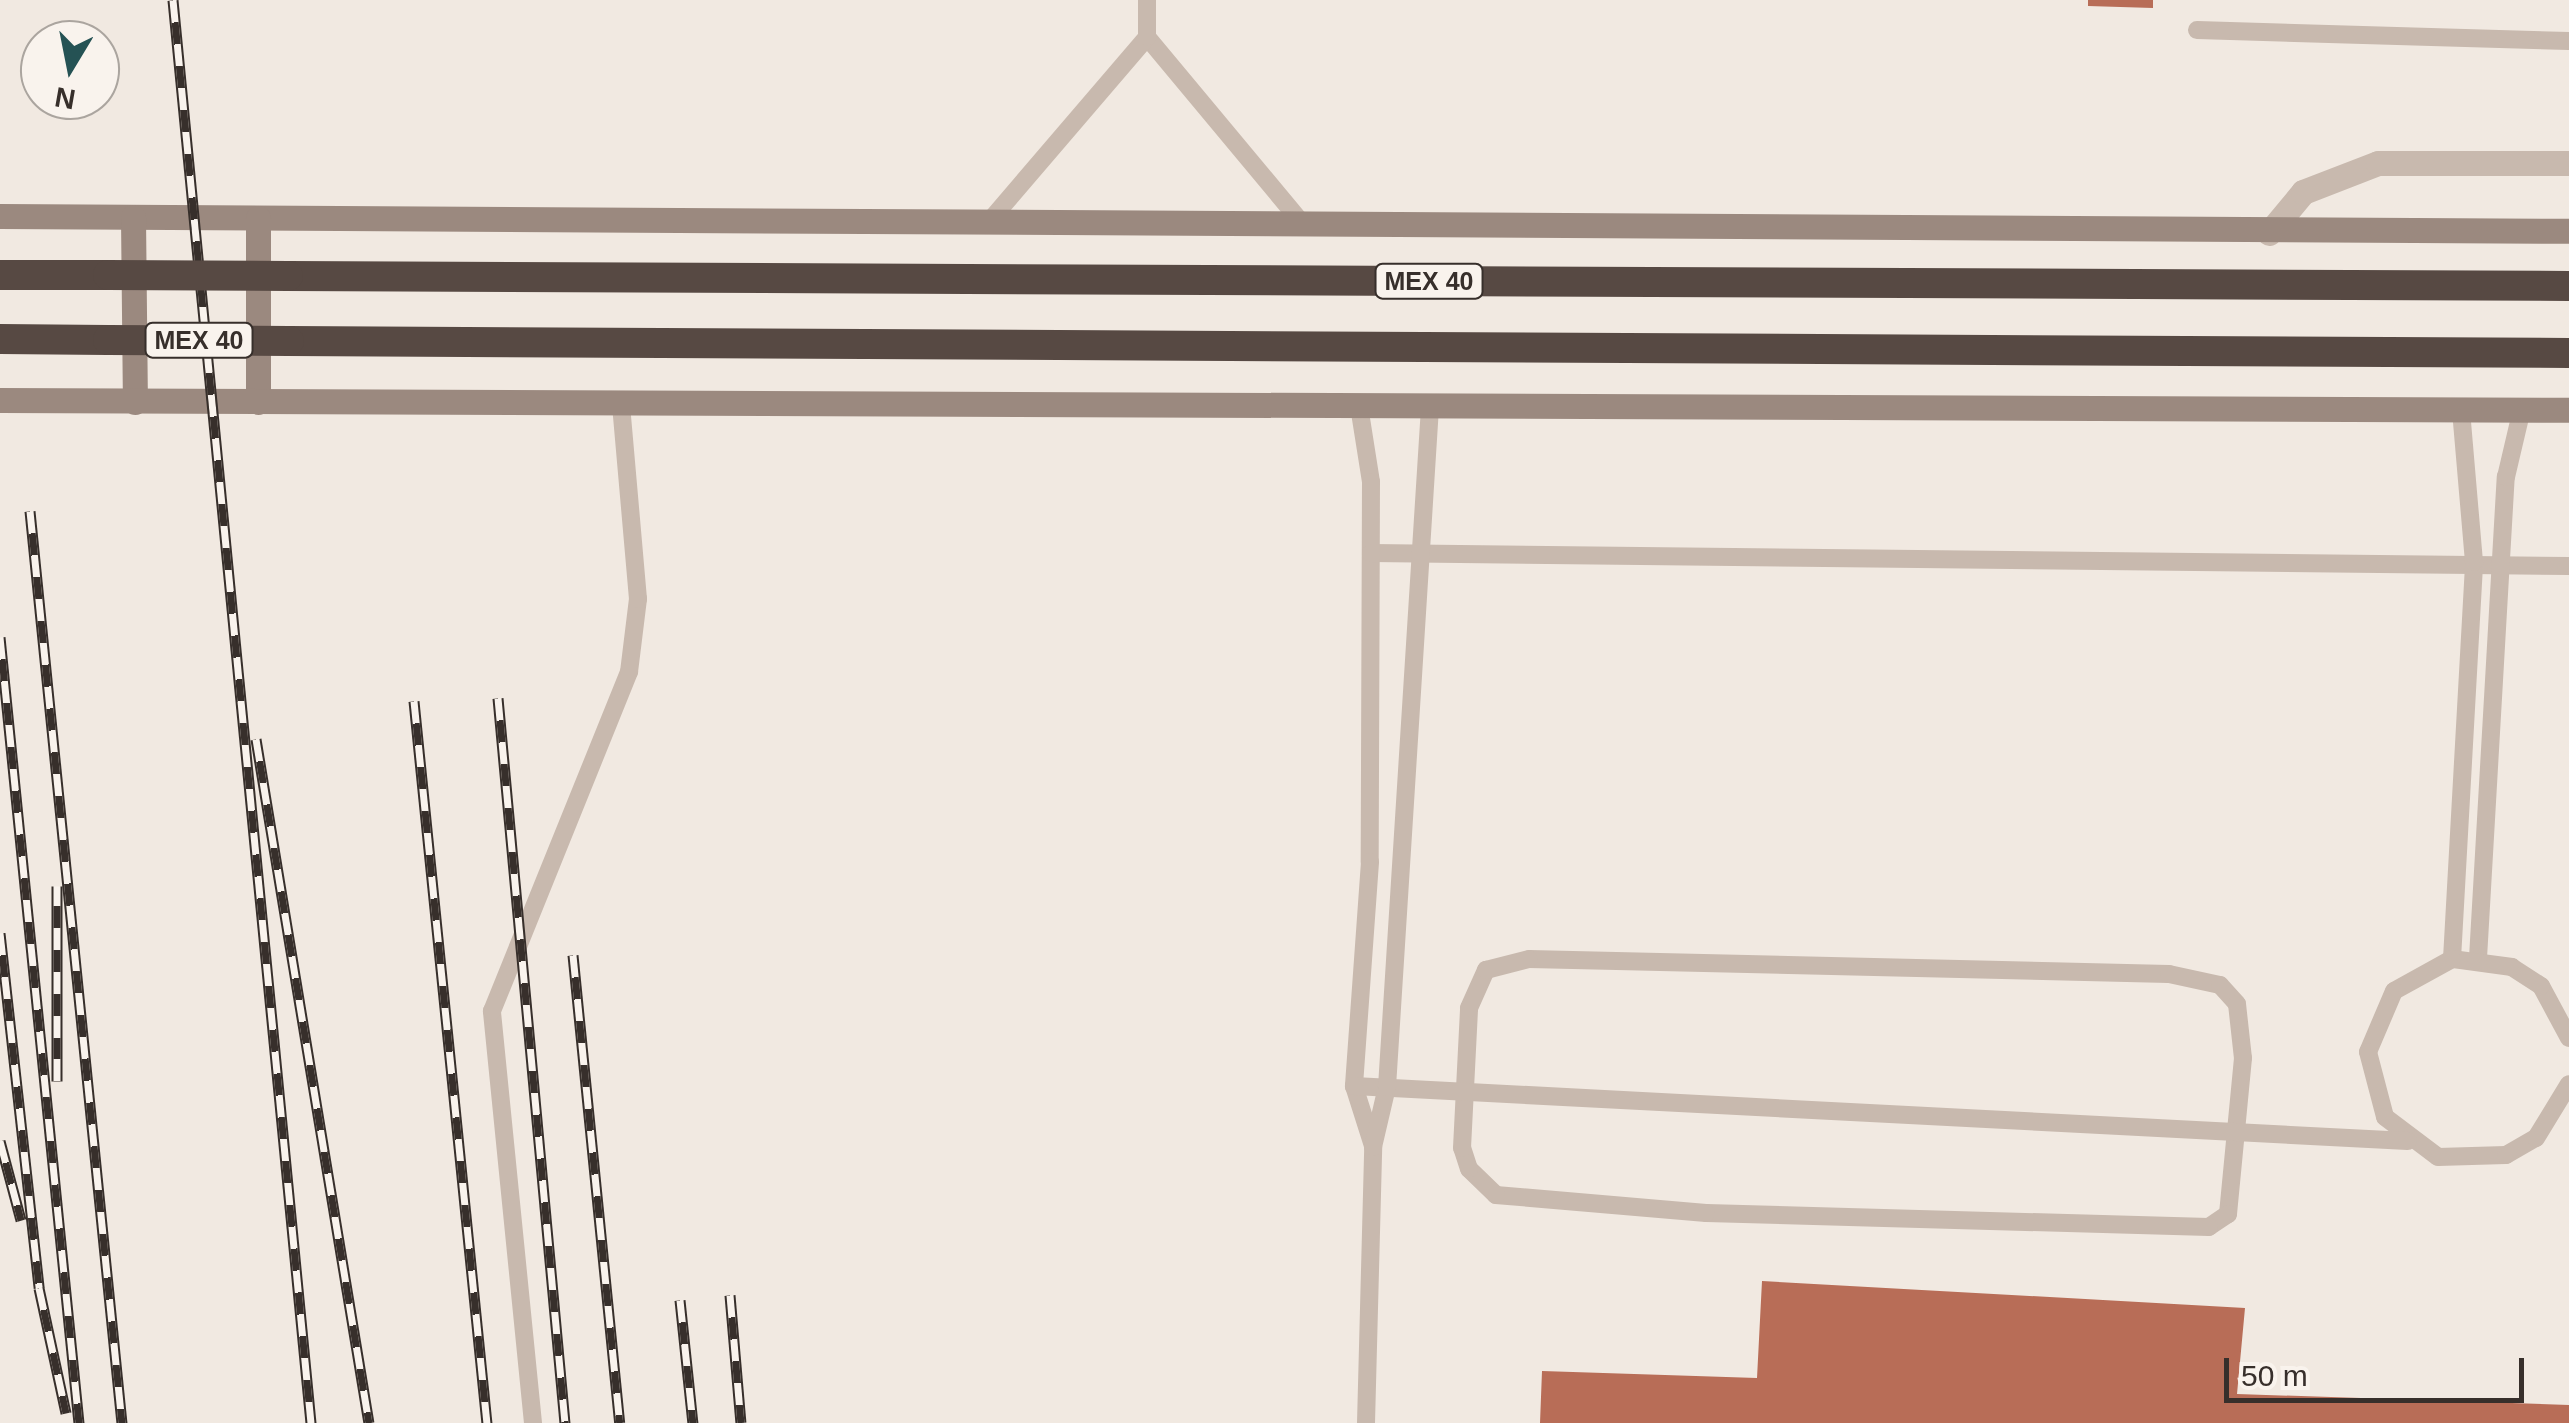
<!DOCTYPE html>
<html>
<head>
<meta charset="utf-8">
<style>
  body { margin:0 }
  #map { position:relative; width:2569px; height:1423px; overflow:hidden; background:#f1e9e1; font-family:Arial,sans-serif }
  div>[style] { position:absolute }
  .building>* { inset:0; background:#b86d57 }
  .lane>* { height:18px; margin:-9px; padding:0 9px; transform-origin:9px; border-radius:9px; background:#c8b9ae }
  .street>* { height:25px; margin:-12.5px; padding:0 12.5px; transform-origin:12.5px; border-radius:12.5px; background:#c8b9ae }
  .secondary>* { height:25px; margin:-12.5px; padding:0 12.5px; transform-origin:12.5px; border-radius:12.5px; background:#9b897f }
  .highway>* { height:30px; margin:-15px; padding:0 15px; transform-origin:15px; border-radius:15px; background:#574943 }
  .rail>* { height:11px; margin-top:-5.5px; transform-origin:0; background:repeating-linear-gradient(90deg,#f9f3ed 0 22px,#372f2b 0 44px); box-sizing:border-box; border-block:2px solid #372f2b }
  .highway-bridge>* { height:30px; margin:-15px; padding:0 15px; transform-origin:15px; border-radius:15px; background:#574943 }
  span { translate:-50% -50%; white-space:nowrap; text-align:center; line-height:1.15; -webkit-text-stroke:9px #f9f3ed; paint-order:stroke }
  .shield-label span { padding:2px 8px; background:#f9f3ed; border:2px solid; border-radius:8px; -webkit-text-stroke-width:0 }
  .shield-label { font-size:25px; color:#372f2b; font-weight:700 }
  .north { position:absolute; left:20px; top:20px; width:100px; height:100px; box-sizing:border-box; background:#f9f3ed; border:2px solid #aba59f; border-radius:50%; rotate:190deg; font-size:28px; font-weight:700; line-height:40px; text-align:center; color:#372f2b }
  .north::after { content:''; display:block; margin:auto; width:35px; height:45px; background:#255254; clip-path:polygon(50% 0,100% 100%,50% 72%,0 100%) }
  .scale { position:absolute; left:2224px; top:1358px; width:300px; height:45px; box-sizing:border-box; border:5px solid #372f2b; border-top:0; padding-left:12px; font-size:30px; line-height:35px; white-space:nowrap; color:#372f2b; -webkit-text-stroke:8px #f9f3ed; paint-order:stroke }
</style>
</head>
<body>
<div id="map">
  <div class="building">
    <i style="clip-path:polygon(2088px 0,2153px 0,2153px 8px,2088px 6px)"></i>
    <i style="clip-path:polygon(1762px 1281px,2245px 1308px,2237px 1394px,2569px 1405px,2569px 1423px,1540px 1423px,1542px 1371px,1757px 1378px)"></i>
  </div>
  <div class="lane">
    <i style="left:2197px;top:30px;width:372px;rotate:1.7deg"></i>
    <i style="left:1147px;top:37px;width:244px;rotate:50.2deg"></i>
    <i style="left:987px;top:224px;width:246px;rotate:-49.4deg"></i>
    <i style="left:1147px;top:37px;width:37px;rotate:-90deg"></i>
    <i style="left:1359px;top:406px;width:77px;rotate:81deg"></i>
    <i style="left:1371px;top:482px;width:380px;rotate:90.2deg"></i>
    <i style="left:1370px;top:862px;width:225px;rotate:94.1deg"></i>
    <i style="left:1354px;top:1086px;width:63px;rotate:72.4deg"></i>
    <i style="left:1371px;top:553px;width:1198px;rotate:0.62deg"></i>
    <i style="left:2478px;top:958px;width:482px;rotate:-86.7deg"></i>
    <i style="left:2506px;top:477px;width:70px;rotate:-76.8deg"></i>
    <i style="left:1529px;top:959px;width:640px;rotate:1.34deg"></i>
    <i style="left:2169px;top:974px;width:52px;rotate:12.2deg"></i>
    <i style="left:2220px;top:985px;width:25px;rotate:48deg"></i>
    <i style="left:2237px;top:1004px;width:54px;rotate:83.7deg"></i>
    <i style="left:2243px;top:1058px;width:157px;rotate:95.5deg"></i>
    <i style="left:2228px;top:1214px;width:23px;rotate:146deg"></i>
    <i style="left:2209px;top:1227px;width:503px;rotate:-178.41deg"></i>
    <i style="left:1706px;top:1213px;width:211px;rotate:-175.1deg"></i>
    <i style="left:1496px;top:1195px;width:37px;rotate:-136deg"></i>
    <i style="left:1469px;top:1169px;width:22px;rotate:-108deg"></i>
    <i style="left:1462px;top:1148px;width:140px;rotate:-87.1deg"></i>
    <i style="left:1469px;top:1008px;width:42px;rotate:-65.9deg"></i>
    <i style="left:1486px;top:970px;width:44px;rotate:-14.3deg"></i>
    <i style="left:2452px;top:959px;width:398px;rotate:-86.8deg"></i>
    <i style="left:2474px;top:562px;width:154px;rotate:-94.9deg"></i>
    <i style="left:2569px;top:1038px;width:59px;rotate:-118.3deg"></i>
    <i style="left:2541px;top:986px;width:35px;rotate:-147deg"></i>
    <i style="left:2512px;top:967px;width:61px;rotate:-172.4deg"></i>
    <i style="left:2452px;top:959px;width:66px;rotate:151.1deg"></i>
    <i style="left:2394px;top:991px;width:66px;rotate:113.1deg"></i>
    <i style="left:2368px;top:1052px;width:67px;rotate:75.3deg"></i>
    <i style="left:2385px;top:1117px;width:66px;rotate:37deg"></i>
    <i style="left:2438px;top:1157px;width:68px;rotate:-1.7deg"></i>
    <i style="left:2506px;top:1155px;width:34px;rotate:-30deg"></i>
    <i style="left:2536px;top:1138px;width:63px;rotate:-58.6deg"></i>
    <i style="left:1354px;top:1086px;width:1055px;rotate:2.99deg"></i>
    <i style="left:533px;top:1423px;width:414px;rotate:-95.7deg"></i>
    <i style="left:492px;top:1011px;width:366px;rotate:-68deg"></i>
    <i style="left:629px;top:672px;width:74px;rotate:-83deg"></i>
    <i style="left:638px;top:599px;width:197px;rotate:-95deg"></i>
    <i style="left:1366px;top:1423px;width:276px;rotate:-88.5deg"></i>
    <i style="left:1373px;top:1147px;width:62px;rotate:-76.9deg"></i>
    <i style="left:1387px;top:1087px;width:680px;rotate:-86.38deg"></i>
  </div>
  <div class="street">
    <i style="left:2269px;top:233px;width:53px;rotate:-50.3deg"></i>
    <i style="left:2303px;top:192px;width:80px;rotate:-21.1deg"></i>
    <i style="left:2378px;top:163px;width:191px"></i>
  </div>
  <div class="secondary">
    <i style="left:0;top:216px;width:2569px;rotate:0.33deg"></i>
    <i style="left:133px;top:217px;width:185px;rotate:89.4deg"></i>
    <i style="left:258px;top:218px;width:184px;rotate:90deg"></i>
    <i style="left:0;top:400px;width:2569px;rotate:0.22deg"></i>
  </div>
  <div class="highway">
    <i style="left:0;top:275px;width:108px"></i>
    <i style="left:288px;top:276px;width:2281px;rotate:0.25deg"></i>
    <i style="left:0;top:339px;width:108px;rotate:0.5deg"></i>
    <i style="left:289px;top:341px;width:2280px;rotate:0.3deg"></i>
  </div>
  <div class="rail">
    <i style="left:173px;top:0;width:1430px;rotate:84.46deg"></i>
    <i style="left:30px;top:511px;width:917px;rotate:84.24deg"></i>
    <i style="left:0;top:637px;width:790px;rotate:84.26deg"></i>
    <i style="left:498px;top:698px;width:728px;rotate:84.72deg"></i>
    <i style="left:414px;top:701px;width:726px;rotate:84.23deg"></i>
    <i style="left:256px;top:739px;width:693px;rotate:80.62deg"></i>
    <i style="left:0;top:933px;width:357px;rotate:83.7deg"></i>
    <i style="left:39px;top:1288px;width:128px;rotate:77.8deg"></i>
    <i style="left:573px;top:955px;width:470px;rotate:84.3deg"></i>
    <i style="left:57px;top:1081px;width:195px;rotate:-90deg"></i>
    <i style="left:0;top:1141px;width:82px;rotate:75.1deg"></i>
    <i style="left:730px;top:1295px;width:128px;rotate:85.1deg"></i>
    <i style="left:680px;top:1300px;width:124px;rotate:84deg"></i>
  </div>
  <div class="highway-bridge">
    <i style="left:108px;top:275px;width:180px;rotate:0.3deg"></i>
    <i style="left:108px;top:340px;width:181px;rotate:0.3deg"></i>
  </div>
  <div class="shield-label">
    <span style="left:1429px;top:281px">MEX 40</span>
    <span style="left:199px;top:340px">MEX 40</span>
  </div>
  <div class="north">N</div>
  <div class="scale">50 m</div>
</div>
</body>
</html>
